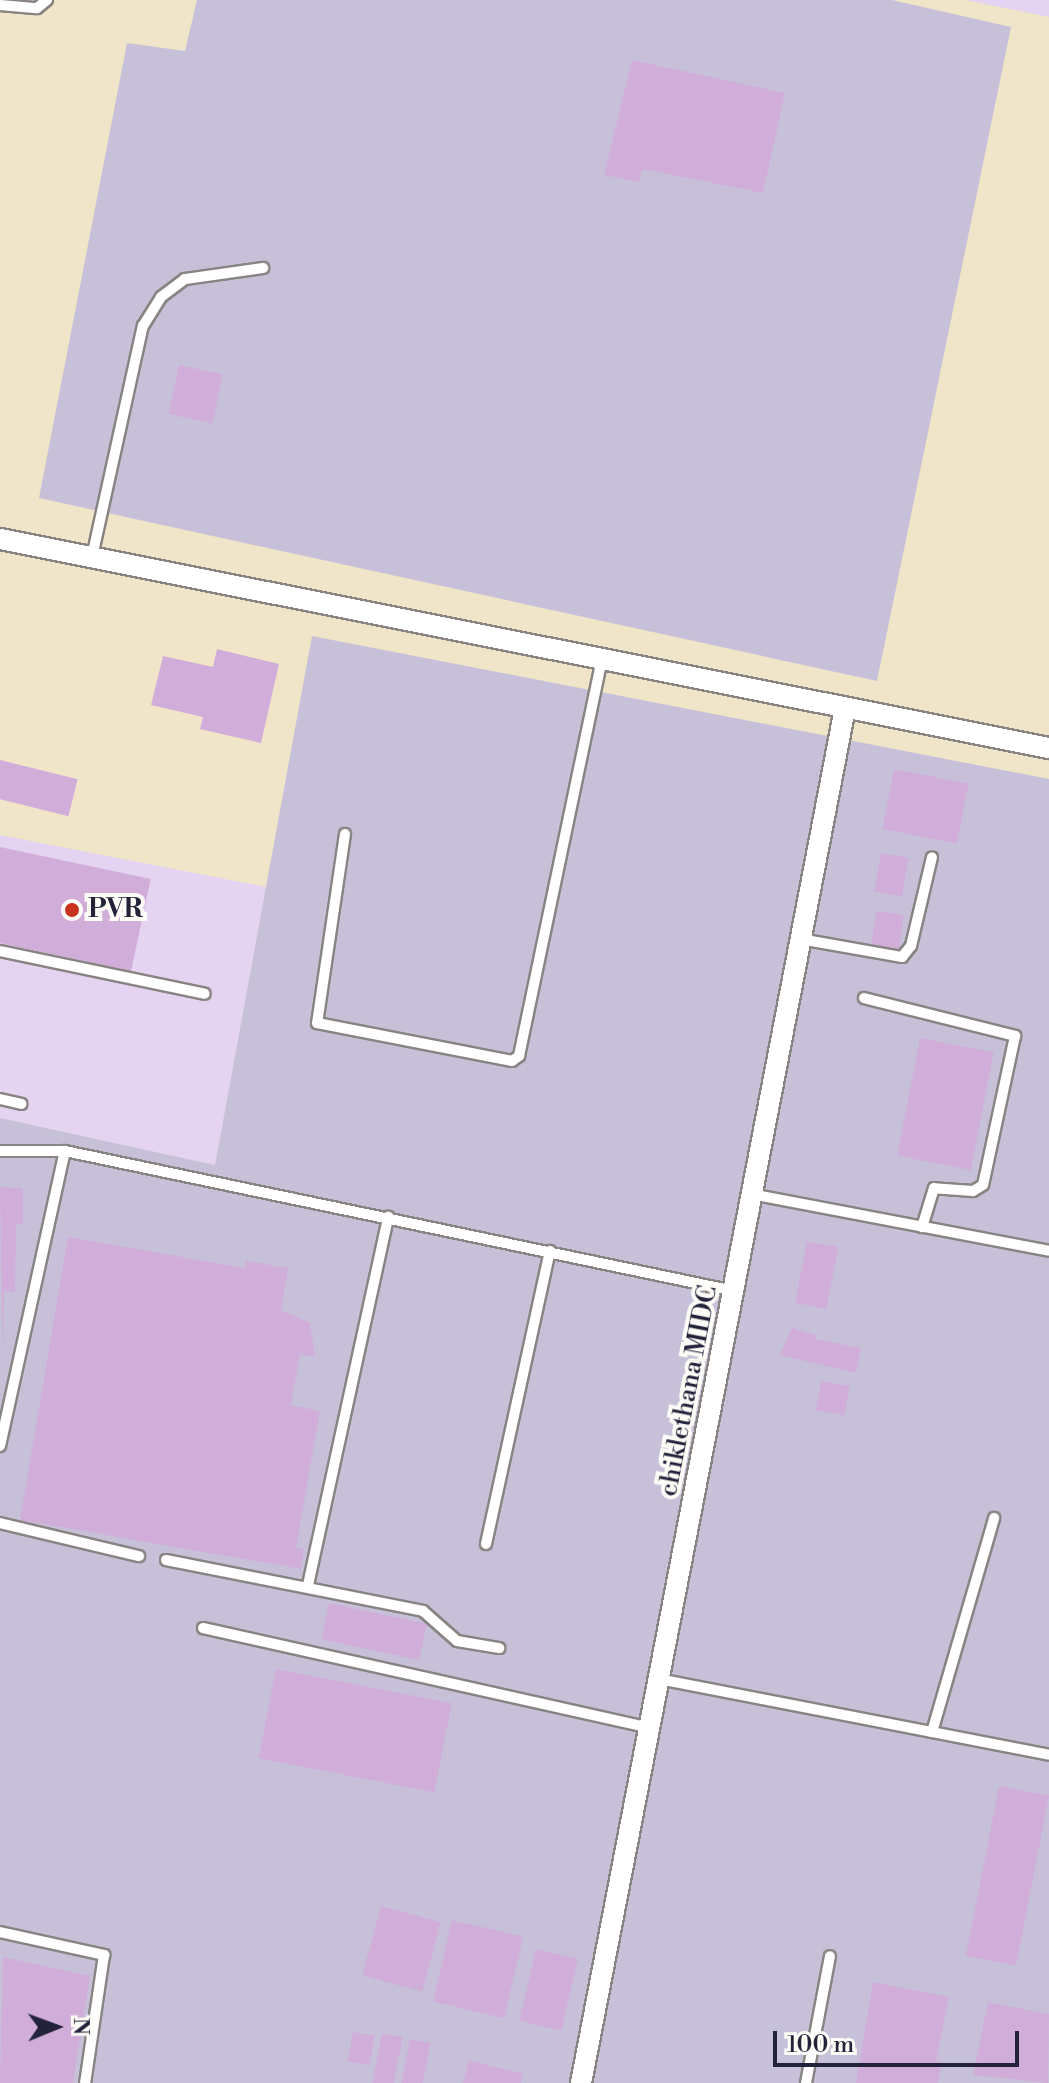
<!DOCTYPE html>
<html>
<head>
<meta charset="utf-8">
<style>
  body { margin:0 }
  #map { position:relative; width:1049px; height:2083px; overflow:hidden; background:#f0e5c9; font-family:"Libre Bodoni",serif }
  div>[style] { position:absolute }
  .built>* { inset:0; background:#e4d3f1 }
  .industrial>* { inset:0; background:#c6c0d9 }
  .building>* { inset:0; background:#d1adda; transform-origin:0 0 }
  .roads { filter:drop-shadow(2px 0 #898482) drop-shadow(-2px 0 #898482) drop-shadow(0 2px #898482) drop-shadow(0 -2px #898482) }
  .service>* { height:10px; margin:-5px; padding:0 5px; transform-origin:5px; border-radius:5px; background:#fff }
  .minor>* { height:20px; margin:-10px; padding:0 10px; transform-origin:10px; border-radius:10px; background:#fff }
  .dots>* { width:22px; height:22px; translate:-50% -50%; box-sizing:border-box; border:4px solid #fdfcf7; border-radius:50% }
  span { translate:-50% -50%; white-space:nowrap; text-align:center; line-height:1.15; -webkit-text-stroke:8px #fdfcf7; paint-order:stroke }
  .poi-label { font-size:26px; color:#22223b; font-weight:700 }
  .left { translate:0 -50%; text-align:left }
  .street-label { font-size:26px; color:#22223b }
  .north { position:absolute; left:16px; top:1987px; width:80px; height:80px; -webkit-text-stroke:6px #fdfcf7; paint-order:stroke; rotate:89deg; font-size:22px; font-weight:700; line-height:32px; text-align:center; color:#22223b }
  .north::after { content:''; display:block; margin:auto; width:28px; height:36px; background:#22223b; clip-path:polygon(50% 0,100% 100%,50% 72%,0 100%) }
  .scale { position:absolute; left:773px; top:2031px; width:246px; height:36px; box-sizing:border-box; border:4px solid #22223b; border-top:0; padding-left:10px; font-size:24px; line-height:28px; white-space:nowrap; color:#22223b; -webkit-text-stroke:6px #fdfcf7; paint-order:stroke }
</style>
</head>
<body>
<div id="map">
  <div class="built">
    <i style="clip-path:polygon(965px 0,1049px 0,1049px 17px)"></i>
    <i style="clip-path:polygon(0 835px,266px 887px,215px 1165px,0 1118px)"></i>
  </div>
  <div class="industrial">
    <i style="clip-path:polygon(197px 0,892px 0,1011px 27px,877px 681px,39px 498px,127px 43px,185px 51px)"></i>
    <i style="clip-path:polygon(312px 636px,1049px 779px,1049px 2083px,0 2083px,0 1118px,215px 1165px)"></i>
  </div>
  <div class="building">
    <i style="clip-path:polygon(632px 60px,785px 93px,763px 193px,642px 169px,639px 182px,604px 175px)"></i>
    <i style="left:179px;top:365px;width:45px;height:50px;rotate:12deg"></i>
    <i style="clip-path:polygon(217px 649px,279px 664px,261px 743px,200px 729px,203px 717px,151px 705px,163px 656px,213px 667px)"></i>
    <i style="left:0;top:760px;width:80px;height:38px;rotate:14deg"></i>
    <i style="left:894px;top:769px;width:76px;height:61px;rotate:11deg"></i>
    <i style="left:0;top:847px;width:154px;height:94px;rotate:12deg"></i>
    <i style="left:881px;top:853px;width:28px;height:39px;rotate:10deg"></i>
    <i style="left:876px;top:911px;width:28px;height:38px;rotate:8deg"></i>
    <i style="left:920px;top:1038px;width:75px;height:120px;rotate:11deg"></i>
    <i style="clip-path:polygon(0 1187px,23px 1188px,23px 1225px,16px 1224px,15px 1292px,4px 1291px,3px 1359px)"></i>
    <i style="clip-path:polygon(68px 1237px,245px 1268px,246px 1261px,288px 1268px,281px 1310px,310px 1323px,315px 1357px,300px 1354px,291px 1405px,320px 1411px,296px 1548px,304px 1549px,301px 1569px,20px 1520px)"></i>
    <i style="left:807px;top:1241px;width:32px;height:63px;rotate:11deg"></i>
    <i style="clip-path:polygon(792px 1328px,816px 1335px,815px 1339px,861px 1348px,856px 1373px,780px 1355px)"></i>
    <i style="left:821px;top:1381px;width:29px;height:30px;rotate:10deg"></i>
    <i style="left:329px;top:1603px;width:100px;height:37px;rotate:12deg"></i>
    <i style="left:276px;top:1669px;width:179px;height:91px;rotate:11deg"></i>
    <i style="left:999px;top:1786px;width:51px;height:173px;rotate:11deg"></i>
    <i style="left:381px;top:1906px;width:62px;height:72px;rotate:15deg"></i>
    <i style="left:452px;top:1920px;width:73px;height:84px;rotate:13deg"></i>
    <i style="left:536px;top:1949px;width:43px;height:74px;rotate:13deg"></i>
    <i style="clip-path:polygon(3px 1957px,90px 1976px,73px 2083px,0 2083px)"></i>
    <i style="clip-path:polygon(873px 1982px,949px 1997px,936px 2061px,942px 2062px,938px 2083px,856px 2083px)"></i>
    <i style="clip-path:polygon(988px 2002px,1049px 2014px,1048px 2083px,973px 2075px)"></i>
    <i style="left:353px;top:2032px;width:22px;height:30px;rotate:10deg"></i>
    <i style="left:382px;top:2033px;width:21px;height:51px;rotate:11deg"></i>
    <i style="left:410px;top:2039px;width:21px;height:45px;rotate:11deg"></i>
    <i style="clip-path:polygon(469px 2060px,523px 2074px,521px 2083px,463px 2083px)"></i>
  </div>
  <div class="roads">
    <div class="service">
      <i style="left:0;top:5px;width:37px;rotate:5deg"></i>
      <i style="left:37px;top:8px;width:13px;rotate:-39deg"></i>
      <i style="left:92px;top:557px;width:237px;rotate:-77.6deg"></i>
      <i style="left:143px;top:326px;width:34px;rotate:-58deg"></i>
      <i style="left:161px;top:297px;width:30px;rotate:-37deg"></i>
      <i style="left:185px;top:279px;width:79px;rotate:-8deg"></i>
      <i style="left:345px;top:834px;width:191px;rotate:98.4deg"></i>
      <i style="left:317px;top:1023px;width:199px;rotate:11deg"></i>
      <i style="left:512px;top:1061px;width:9px;rotate:-36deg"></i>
      <i style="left:519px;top:1056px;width:406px;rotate:-78.2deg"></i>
      <i style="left:800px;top:939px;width:104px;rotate:10deg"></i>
      <i style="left:902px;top:957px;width:14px;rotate:-51deg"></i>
      <i style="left:911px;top:946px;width:91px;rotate:-76.7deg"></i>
      <i style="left:0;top:951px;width:209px;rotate:11.8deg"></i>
      <i style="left:864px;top:998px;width:156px;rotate:14.1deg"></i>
      <i style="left:1015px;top:1036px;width:152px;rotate:102.1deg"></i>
      <i style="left:983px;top:1185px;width:12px;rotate:149deg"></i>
      <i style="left:973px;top:1191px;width:39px;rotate:-176deg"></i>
      <i style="left:934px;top:1188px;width:41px;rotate:107.1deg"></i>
      <i style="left:0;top:1099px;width:22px;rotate:13deg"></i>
      <i style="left:0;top:1151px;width:65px"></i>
      <i style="left:65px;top:1151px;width:683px;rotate:11.82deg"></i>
      <i style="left:751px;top:1194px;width:303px;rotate:10.8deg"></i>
      <i style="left:0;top:1446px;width:302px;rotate:-77.6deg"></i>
      <i style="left:0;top:1523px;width:143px;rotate:13.4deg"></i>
      <i style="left:486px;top:1544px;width:300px;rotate:-77.7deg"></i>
      <i style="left:166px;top:1560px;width:262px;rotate:11.2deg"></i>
      <i style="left:423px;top:1611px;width:45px;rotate:41.4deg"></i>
      <i style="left:457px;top:1641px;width:43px;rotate:9.5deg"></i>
      <i style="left:308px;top:1585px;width:377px;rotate:-77.7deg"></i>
      <i style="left:203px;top:1628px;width:457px;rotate:12.6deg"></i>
      <i style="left:659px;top:1679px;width:397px;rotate:11deg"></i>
      <i style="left:932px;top:1732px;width:223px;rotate:-73.8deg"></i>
      <i style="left:0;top:1932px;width:107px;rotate:12.5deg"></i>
      <i style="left:104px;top:1955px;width:129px;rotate:98.4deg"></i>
      <i style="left:806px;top:2083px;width:129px;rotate:-79.3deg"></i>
    </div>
    <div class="minor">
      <i style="left:0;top:539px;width:1070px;rotate:11.27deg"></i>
      <i style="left:581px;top:2083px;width:1400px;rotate:-79.13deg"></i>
    </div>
  </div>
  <div class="dots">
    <i style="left:72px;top:910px;background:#c8321e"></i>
  </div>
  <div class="poi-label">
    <span class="left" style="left:88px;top:910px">PVR</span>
  </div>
  <div class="street-label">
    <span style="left:689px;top:1391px;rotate:-79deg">chiklethana MIDC</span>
  </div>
  <div class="north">N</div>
  <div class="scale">100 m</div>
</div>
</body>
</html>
